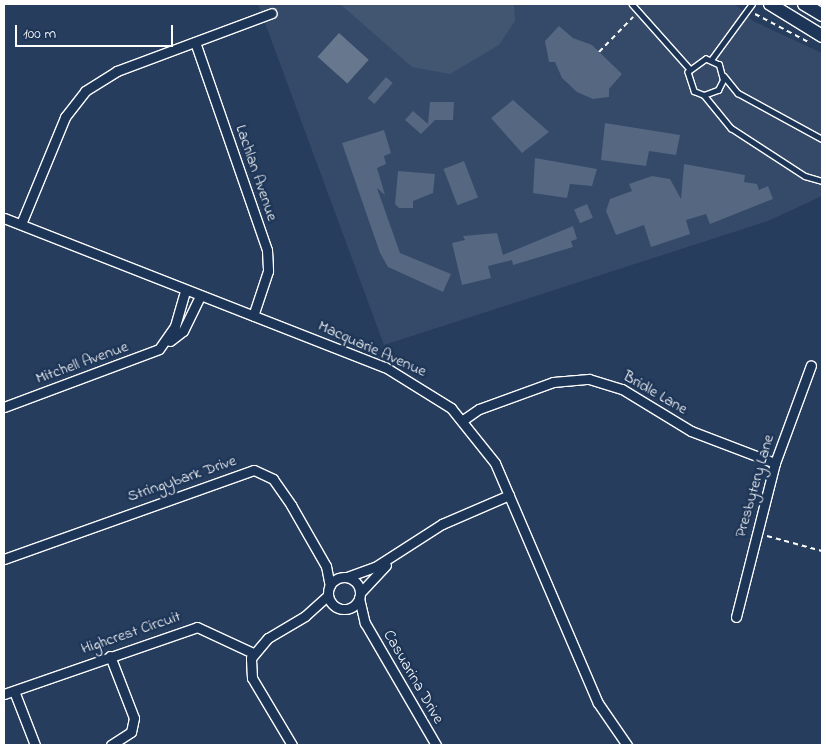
<!DOCTYPE html>
<html>
<head>
<meta charset="utf-8">
<style>
  body { margin:0 }
  #map { position:relative; width:826px; height:749px; overflow:hidden; background:#263d5e; font-family:"Indie Flower",sans-serif }
  div>[style] { position:absolute }
  .built>* { inset:0; background:#344a68 }
  .green>* { inset:0; background:#425672 }
  .water>* { inset:0; background:#67788e; transform-origin:0 0 }
  .building>* { inset:0; background:#556781; transform-origin:0 0 }
  .path>* { height:2px; margin-top:-1px; transform-origin:0; background:repeating-linear-gradient(90deg,#fff 0 5px,transparent 0 9px) }
  .roads { filter:drop-shadow(1px 0 #fff) drop-shadow(-1px 0 #fff) drop-shadow(0 1px #fff) drop-shadow(0 -1px #fff) }
  .service>* { height:4.5px; margin:-2.25px; padding:0 2.25px; transform-origin:2.25px; border-radius:2.25px; background:#1d3557 }
  .minor>* { height:9px; margin:-4.5px; padding:0 4.5px; transform-origin:4.5px; border-radius:4.5px; background:#1d3557 }
  .minor>.ring { margin:-4.5px; padding:0; box-sizing:content-box; background:none; border:9px solid #1d3557; border-radius:50% }
  .secondary>* { height:12px; margin:-6px; padding:0 6px; transform-origin:6px; border-radius:6px; background:#1d3557 }
  span { translate:-50% -50%; white-space:nowrap; text-align:center; line-height:1.15; -webkit-text-stroke:5px #1d3557; paint-order:stroke }
  .street-label { font-size:16px; color:#fff }
  .frame { position:absolute; inset:0; border:5px solid #fff; pointer-events:none }
  .scale { position:absolute; left:15px; top:25px; width:158px; height:22px; box-sizing:border-box; border:2px solid #fff; border-top:0; padding-left:6px; font-size:15px; line-height:18px; white-space:nowrap; color:#fff; -webkit-text-stroke:4px #1d3557; paint-order:stroke }
</style>
</head>
<body>
<div id="map">
  <div class="built">
    <i style="clip-path:polygon(258px 4px,735px 4px,753px 21px,822px 53px,822px 196px,768px 221px,384px 345px)"></i>
  </div>
  <div class="green">
    <i style="clip-path:polygon(340px 4px,514px 4px,515px 21px,499px 45px,450px 74px,412px 67px)"></i>
  </div>
  <div class="water">
    <i style="left:339px;top:33px;width:40px;height:32px;rotate:42deg"></i>
  </div>
  <div class="building">
    <i style="clip-path:polygon(559px 26px,573px 38px,592px 45px,622px 74px,609px 89px,609px 97px,593px 99px,577px 92px,562px 78px,555px 62px,549px 62px,545px 41px)"></i>
    <i style="left:386px;top:77px;width:9px;height:28px;rotate:41deg"></i>
    <i style="clip-path:polygon(513px 100px,549px 132px,522px 153px,491px 118px)"></i>
    <i style="clip-path:polygon(430px 102px,454px 102px,453px 120px,435px 120px,421px 134px,405px 120px,413px 111px,428px 124px)"></i>
    <i style="clip-path:polygon(605px 123px,680px 135px,676px 155px,649px 151px,646px 166px,601px 160px)"></i>
    <i style="clip-path:polygon(384px 130px,391px 153px,384px 156px,386px 164px,377px 168px,385px 195px,377px 188px,400px 253px,451px 274px,443px 292px,388px 267px,380px 253px,342px 143px)"></i>
    <i style="clip-path:polygon(535px 158px,597px 169px,592px 186px,570px 184px,567px 198px,533px 193px)"></i>
    <i style="left:464px;top:161px;width:39px;height:22px;rotate:69deg"></i>
    <i style="clip-path:polygon(684px 164px,745px 175px,744px 182px,757px 184px,759px 190px,768px 186px,773px 199px,710px 224px,706px 214px,686px 220px,690px 234px,651px 247px,644px 225px,616px 235px,606px 211px,610px 199px,632px 191px,629px 184px,652px 176px,670px 179px,681px 199px)"></i>
    <i style="clip-path:polygon(398px 171px,435px 174px,433px 193px,413px 201px,413px 208px,399px 208px,395px 204px)"></i>
    <i style="left:587px;top:204px;width:15px;height:14px;rotate:67deg"></i>
    <i style="clip-path:polygon(573px 226px,577px 239px,571px 241px,573px 247px,513px 265px,512px 260px,488px 266px,491px 278px,462px 285px,452px 243px,465px 240px,463px 236px,497px 233px,503px 255px)"></i>
  </div>
  <div class="path">
    <i style="left:755px;top:14px;width:60px;rotate:27.8deg"></i>
    <i style="left:599px;top:52px;width:49px;rotate:-45.8deg"></i>
    <i style="left:767px;top:536px;width:57px;rotate:15.3deg"></i>
  </div>
  <div class="roads">
    <div class="service">
      <i style="left:632px;top:4px;width:87px;rotate:48.3deg"></i>
      <i style="left:711px;top:60px;width:69px;rotate:-53.8deg"></i>
      <i style="left:724px;top:76px;width:22px;rotate:51deg"></i>
      <i style="left:738px;top:93px;width:96px;rotate:28.7deg"></i>
      <i style="left:704px;top:95px;width:15px;rotate:-20deg"></i>
      <i style="left:718px;top:90px;width:11px;rotate:-63deg"></i>
      <i style="left:723px;top:80px;width:16px;rotate:-105deg"></i>
      <i style="left:719px;top:65px;width:14px;rotate:-155deg"></i>
      <i style="left:706px;top:59px;width:22px;rotate:144deg"></i>
      <i style="left:688px;top:72px;width:20px;rotate:72deg"></i>
      <i style="left:694px;top:91px;width:11px;rotate:22deg"></i>
      <i style="left:704px;top:95px;width:43px;rotate:50.7deg"></i>
      <i style="left:731px;top:128px;width:88px;rotate:33deg"></i>
      <i style="left:805px;top:176px;width:18px;rotate:16deg"></i>
    </div>
    <div class="minor">
      <i style="left:195px;top:42px;width:220px;rotate:70.9deg"></i>
      <i style="left:267px;top:250px;width:21px;rotate:87deg"></i>
      <i style="left:268px;top:271px;width:47px;rotate:108.4deg"></i>
      <i style="left:4px;top:218px;width:409px;rotate:21.4deg"></i>
      <i style="left:385px;top:367px;width:78px;rotate:31.8deg"></i>
      <i style="left:451px;top:408px;width:70px;rotate:51.3deg"></i>
      <i style="left:495px;top:463px;width:261px;rotate:66.8deg"></i>
      <i style="left:598px;top:703px;width:51px;rotate:55.4deg"></i>
      <i style="left:21px;top:224px;width:116px;rotate:-67.6deg"></i>
      <i style="left:65px;top:117px;width:33px;rotate:-52deg"></i>
      <i style="left:85px;top:91px;width:38px;rotate:-32deg"></i>
      <i style="left:117px;top:71px;width:165px;rotate:-20.5deg"></i>
      <i style="left:170px;top:341px;width:16px;rotate:-38deg"></i>
      <i style="left:183px;top:331px;width:39px;rotate:-64deg"></i>
      <i style="left:4px;top:407px;width:165px;rotate:-20.5deg"></i>
      <i style="left:159px;top:349px;width:28px;rotate:-55deg"></i>
      <i style="left:175px;top:326px;width:37px;rotate:-74deg"></i>
      <i style="left:463px;top:420px;width:19px;rotate:-35deg"></i>
      <i style="left:479px;top:409px;width:79px;rotate:-20deg"></i>
      <i style="left:553px;top:382px;width:36px;rotate:-5deg"></i>
      <i style="left:589px;top:379px;width:34px;rotate:17deg"></i>
      <i style="left:622px;top:389px;width:81px;rotate:31.3deg"></i>
      <i style="left:691px;top:431px;width:90px;rotate:20.9deg"></i>
      <i style="left:4px;top:559px;width:265px;rotate:-19.6deg"></i>
      <i style="left:254px;top:470px;width:21px;rotate:25deg"></i>
      <i style="left:273px;top:479px;width:32px;rotate:55deg"></i>
      <i style="left:291px;top:505px;width:70px;rotate:60.2deg"></i>
      <i style="left:326px;top:566px;width:20px;rotate:79deg"></i>
      <i style="left:347px;top:577px;width:30px;rotate:-20deg"></i>
      <i style="left:375px;top:567px;width:80px;rotate:-32.7deg"></i>
      <i style="left:442px;top:524px;width:73px;rotate:-23.4deg"></i>
      <i class="ring" style="left:328px;top:577px;width:23px;height:23px"></i>
      <i style="left:360px;top:593px;width:38px;rotate:-47deg"></i>
      <i style="left:359px;top:598px;width:26px;rotate:77deg"></i>
      <i style="left:365px;top:623px;width:141px;rotate:59.8deg"></i>
      <i style="left:736px;top:617px;width:159px;rotate:-75.8deg"></i>
      <i style="left:775px;top:463px;width:104px;rotate:-69.8deg"></i>
      <i style="left:110px;top:656px;width:66px;rotate:68.8deg"></i>
      <i style="left:134px;top:718px;width:14px;rotate:102deg"></i>
      <i style="left:131px;top:732px;width:24px;rotate:147deg"></i>
      <i style="left:14px;top:691px;width:58px;rotate:68.7deg"></i>
      <i style="left:4px;top:694px;width:204px;rotate:-19.1deg"></i>
      <i style="left:197px;top:627px;width:62px;rotate:24.9deg"></i>
      <i style="left:292px;top:745px;width:78px;rotate:-120.8deg"></i>
      <i style="left:252px;top:678px;width:20px;rotate:-93deg"></i>
      <i style="left:251px;top:658px;width:26px;rotate:-50deg"></i>
      <i style="left:268px;top:638px;width:43px;rotate:-30.7deg"></i>
      <i style="left:305px;top:616px;width:31px;rotate:-42deg"></i>
    </div>
    <div class="secondary">
      <i style="left:770px;top:4px;width:61px;rotate:31.6deg"></i>
      <i style="left:804px;top:4px;width:21px;rotate:31deg"></i>
    </div>
  </div>
  <div class="street-label">
    <span style="left:256px;top:173px;rotate:71deg">Lachlan Avenue</span>
    <span style="left:372px;top:349px;rotate:24deg">Macquarie Avenue</span>
    <span style="left:82px;top:363px;rotate:-20deg">Mitchell Avenue</span>
    <span style="left:655px;top:393px;rotate:30deg">Bridle Lane</span>
    <span style="left:182px;top:479px;rotate:-19deg">Stringybark Drive</span>
    <span style="left:755px;top:486px;rotate:-74deg">Presbytery Lane</span>
    <span style="left:131px;top:633px;rotate:-19deg">Highcrest Circuit</span>
    <span style="left:413px;top:677px;rotate:60deg">Casuarina Drive</span>
  </div>
  <div class="frame"></div>
  <div class="scale">100 m</div>
</div>
</body>
</html>
